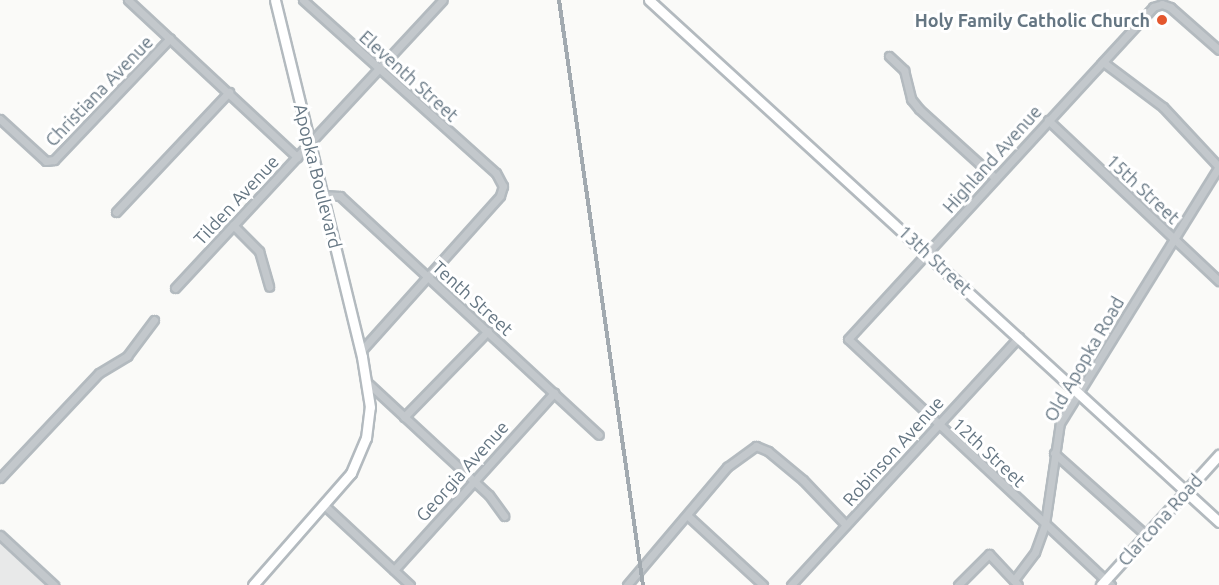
<!DOCTYPE html>
<html>
<head>
<meta charset="utf-8">
<style>
  body { margin:0 }
  #map { position:relative; width:1219px; height:585px; overflow:hidden; background:#fafaf8; font-family:Ubuntu,sans-serif }
  div>[style] { position:absolute }
  .built>* { inset:0; background:#e8e9e9 }
  .roads { filter:drop-shadow(2px 0 #b3babf) drop-shadow(-2px 0 #b3babf) drop-shadow(0 2px #b3babf) drop-shadow(0 -2px #b3babf) }
  .street>* { height:7px; margin:-3.5px; padding:0 3.5px; transform-origin:3.5px; border-radius:3.5px; background:#c3c8cc }
  .secondary>* { height:9px; margin:-4.5px; padding:0 4.5px; transform-origin:4.5px; border-radius:4.5px; background:#fff }
  .rail>* { height:4px; margin-top:-2px; transform-origin:0; background:repeating-linear-gradient(90deg,#fff 0 4.5px,#a2aab0 0 9px); box-sizing:border-box; border-block:2px solid #a2aab0 }
  .dots>* { width:16px; height:16px; translate:-50% -50%; box-sizing:border-box; border:3px solid #fff; border-radius:50% }
  span { translate:-50% -50%; white-space:nowrap; text-align:center; line-height:1.15; -webkit-text-stroke:6px #fff; paint-order:stroke }
  .poi-label { font-size:18px; color:#657683; font-weight:700 }
  .right { translate:-100% -50%; text-align:right }
  .street-label { font-size:18px; color:#657683 }
</style>
</head>
<body>
<div id="map">
  <div class="built">
    <i style="clip-path:polygon(0 542px,46px 585px,0 585px)"></i>
  </div>
  <div class="roads">
    <div class="street">
      <i style="left:128px;top:0;width:231px;rotate:42.9deg"></i>
      <i style="left:303px;top:0;width:259px;rotate:41.9deg"></i>
      <i style="left:496px;top:173px;width:15px;rotate:62deg"></i>
      <i style="left:503px;top:186px;width:10px;rotate:107deg"></i>
      <i style="left:500px;top:196px;width:208px;rotate:131.9deg"></i>
      <i style="left:889px;top:56px;width:21px;rotate:43deg"></i>
      <i style="left:904px;top:70px;width:30px;rotate:76deg"></i>
      <i style="left:911px;top:99px;width:13px;rotate:51deg"></i>
      <i style="left:919px;top:109px;width:103px;rotate:42.2deg"></i>
      <i style="left:1103px;top:62px;width:75px;rotate:36.9deg"></i>
      <i style="left:1163px;top:107px;width:82px;rotate:47deg"></i>
      <i style="left:0;top:119px;width:62px;rotate:42.4deg"></i>
      <i style="left:46px;top:161px;width:8px;rotate:-7deg"></i>
      <i style="left:54px;top:160px;width:168px;rotate:-46.4deg"></i>
      <i style="left:1048px;top:120px;width:235px;rotate:43.3deg"></i>
      <i style="left:322px;top:195px;width:18px;rotate:3deg"></i>
      <i style="left:340px;top:196px;width:352px;rotate:42.7deg"></i>
      <i style="left:116px;top:212px;width:165px;rotate:-46.7deg"></i>
      <i style="left:233px;top:225px;width:37px;rotate:45deg"></i>
      <i style="left:259px;top:251px;width:37px;rotate:74deg"></i>
      <i style="left:175px;top:288px;width:393px;rotate:-47.1deg"></i>
      <i style="left:369px;top:384px;width:163px;rotate:42.8deg"></i>
      <i style="left:489px;top:495px;width:26px;rotate:54deg"></i>
      <i style="left:404px;top:417px;width:120px;rotate:-45.7deg"></i>
      <i style="left:1054px;top:453px;width:123px;rotate:41.7deg"></i>
      <i style="left:0;top:478px;width:144px;rotate:-46.7deg"></i>
      <i style="left:99px;top:373px;width:33px;rotate:-31deg"></i>
      <i style="left:127px;top:356px;width:45px;rotate:-53.1deg"></i>
      <i style="left:325px;top:506px;width:116px;rotate:42.9deg"></i>
      <i style="left:688px;top:516px;width:102px;rotate:42.6deg"></i>
      <i style="left:0;top:535px;width:74px;rotate:42.8deg"></i>
      <i style="left:394px;top:570px;width:239px;rotate:-47.9deg"></i>
      <i style="left:1014px;top:580px;width:35px;rotate:-53deg"></i>
      <i style="left:1035px;top:552px;width:30px;rotate:-70deg"></i>
      <i style="left:1045px;top:524px;width:102px;rotate:-81.6deg"></i>
      <i style="left:1060px;top:423px;width:301px;rotate:-58.2deg"></i>
      <i style="left:627px;top:585px;width:155px;rotate:-49.7deg"></i>
      <i style="left:727px;top:467px;width:36px;rotate:-36deg"></i>
      <i style="left:756px;top:446px;width:13px;rotate:23deg"></i>
      <i style="left:768px;top:451px;width:45px;rotate:39.6deg"></i>
      <i style="left:803px;top:480px;width:62px;rotate:46.3deg"></i>
      <i style="left:791px;top:585px;width:337px;rotate:-47.4deg"></i>
      <i style="left:958px;top:585px;width:44px;rotate:-45deg"></i>
      <i style="left:989px;top:554px;width:42px;rotate:46.9deg"></i>
      <i style="left:1111px;top:585px;width:360px;rotate:-136.9deg"></i>
      <i style="left:848px;top:339px;width:451px;rotate:-47.4deg"></i>
      <i style="left:1153px;top:7px;width:9px;rotate:-18deg"></i>
      <i style="left:1162px;top:4px;width:9px;rotate:21deg"></i>
      <i style="left:1170px;top:7px;width:65px;rotate:41.3deg"></i>
    </div>
    <div class="secondary">
      <i style="left:649px;top:0;width:773px;rotate:42.48deg"></i>
      <i style="left:253px;top:585px;width:149px;rotate:-48.8deg"></i>
      <i style="left:351px;top:473px;width:38px;rotate:-67deg"></i>
      <i style="left:366px;top:438px;width:31px;rotate:-83deg"></i>
      <i style="left:370px;top:407px;width:51px;rotate:-99.1deg"></i>
      <i style="left:362px;top:357px;width:367px;rotate:-103.7deg"></i>
      <i style="left:1101px;top:585px;width:176px;rotate:-47.8deg"></i>
    </div>
  </div>
  <div class="rail">
    <i style="left:559px;top:0;width:591px;rotate:81.83deg"></i>
  </div>
  <div class="dots">
    <i style="left:1162px;top:20px;background:#e4572e"></i>
  </div>
  <div class="poi-label">
    <span class="right" style="left:1150px;top:20px">Holy Family Catholic Church</span>
  </div>
  <div class="street-label">
    <span style="left:409px;top:76px;rotate:42deg">Eleventh Street</span>
    <span style="left:99px;top:91px;rotate:-46deg">Christiana Avenue</span>
    <span style="left:992px;top:159px;rotate:-48deg">Highland Avenue</span>
    <span style="left:318px;top:176px;rotate:76deg">Apopka Boulevard</span>
    <span style="left:1143px;top:189px;rotate:43deg">15th Street</span>
    <span style="left:236px;top:200px;rotate:-47deg">Tilden Avenue</span>
    <span style="left:935px;top:260px;rotate:43deg">13th Street</span>
    <span style="left:473px;top:298px;rotate:42deg">Tenth Street</span>
    <span style="left:1084px;top:359px;rotate:-60deg">Old Apopka Road</span>
    <span style="left:893px;top:451px;rotate:-48deg">Robinson Avenue</span>
    <span style="left:989px;top:452px;rotate:43deg">12th Street</span>
    <span style="left:462px;top:471px;rotate:-48deg">Georgia Avenue</span>
    <span style="left:1160px;top:520px;rotate:-48deg">Clarcona Road</span>
  </div>
</div>
</body>
</html>
